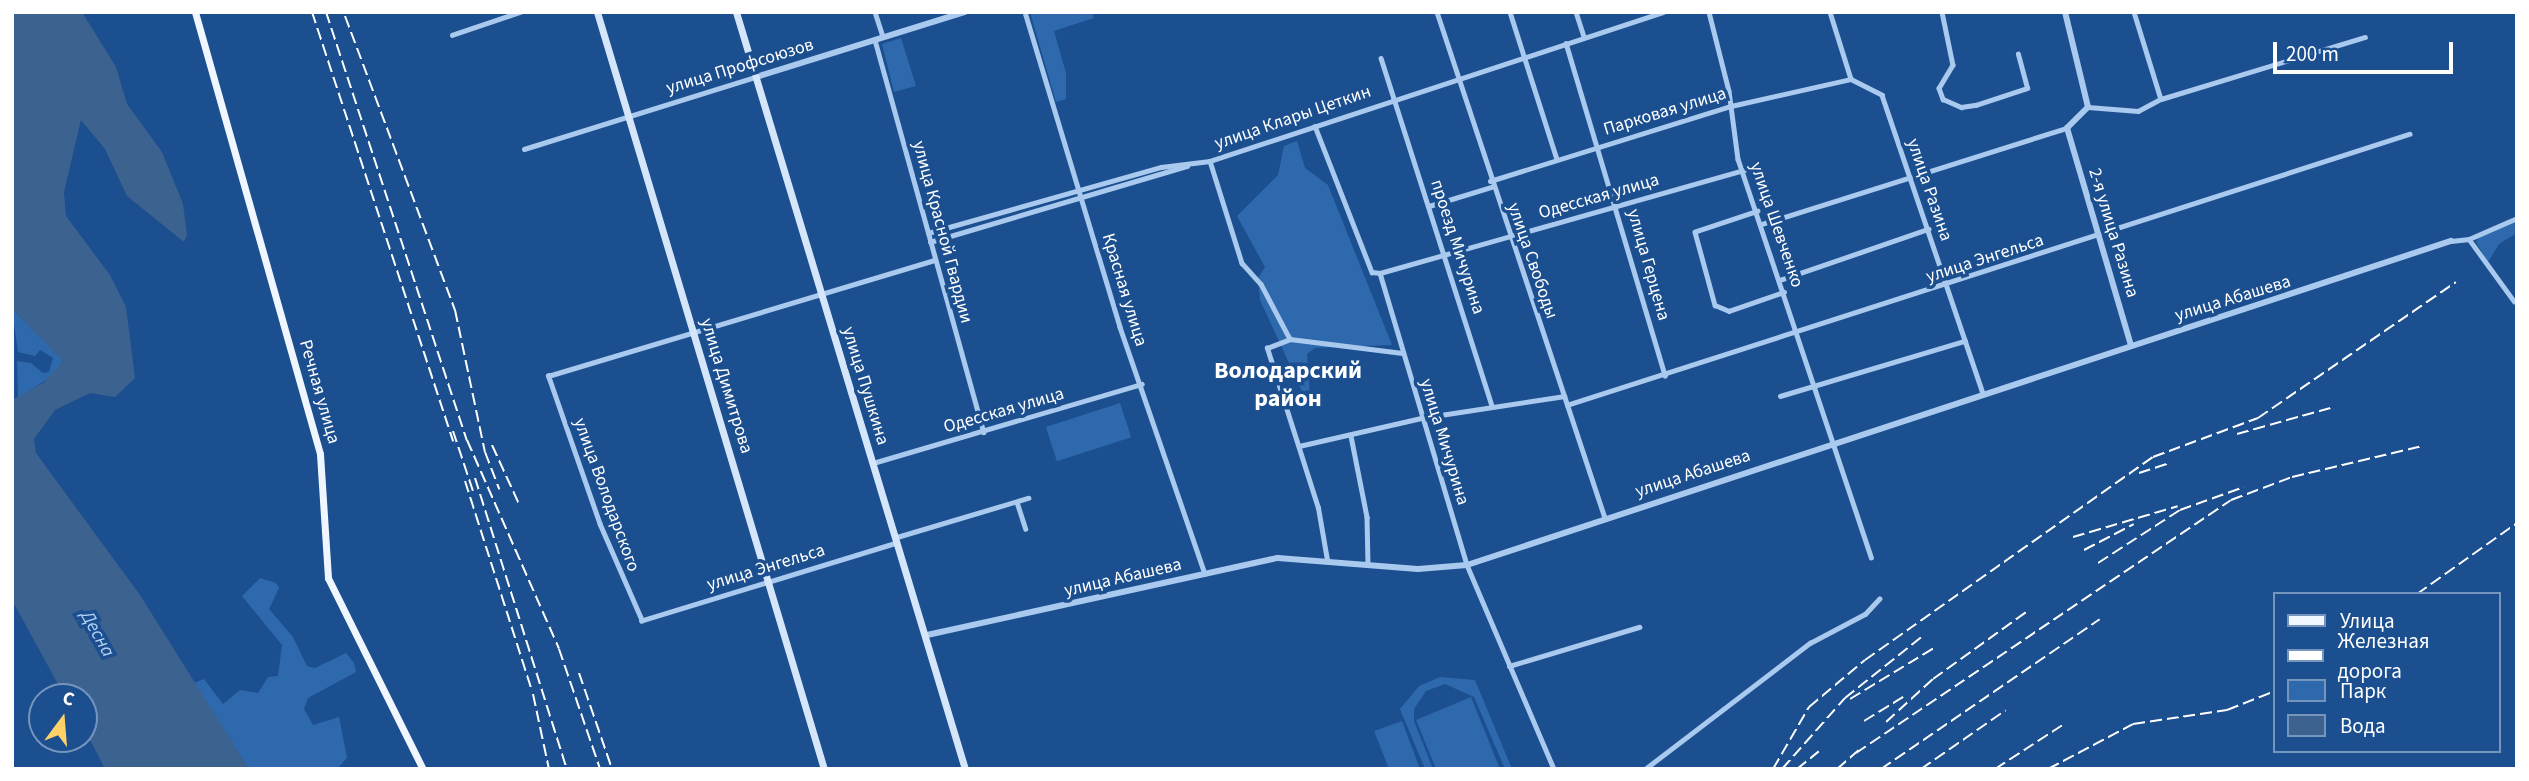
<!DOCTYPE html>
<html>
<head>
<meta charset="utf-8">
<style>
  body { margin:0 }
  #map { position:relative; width:2529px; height:781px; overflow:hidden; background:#1b4f8f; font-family:"Source Sans 3",sans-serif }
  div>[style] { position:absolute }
  .green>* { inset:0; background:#2e69ad; transform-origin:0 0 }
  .water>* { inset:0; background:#3c6290 }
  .minor>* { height:4.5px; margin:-2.25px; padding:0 2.25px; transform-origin:2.25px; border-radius:2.25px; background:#a9c9ee }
  .tertiary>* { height:6px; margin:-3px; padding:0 3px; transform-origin:3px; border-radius:3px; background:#a9c9ee }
  .secondary>* { height:7px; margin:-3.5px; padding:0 3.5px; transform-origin:3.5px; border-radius:3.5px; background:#d6e6fa }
  .primary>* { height:7px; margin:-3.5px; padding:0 3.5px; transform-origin:3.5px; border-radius:3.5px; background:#f0f6ff }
  .rail>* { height:2px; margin-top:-1px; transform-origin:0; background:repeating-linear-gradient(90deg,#fff 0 12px,transparent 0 17px) }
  span { translate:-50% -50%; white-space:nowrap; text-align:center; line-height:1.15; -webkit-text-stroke:7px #1b4f8f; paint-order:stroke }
  .street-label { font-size:18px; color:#fff }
  .water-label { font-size:19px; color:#b5d3f5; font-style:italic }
  .district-label { font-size:24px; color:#fff; font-weight:700 }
  .frame { position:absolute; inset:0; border:14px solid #fff; pointer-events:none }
  .legend { position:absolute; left:2273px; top:592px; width:228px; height:161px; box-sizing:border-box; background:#1b4f8f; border:2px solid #7695bc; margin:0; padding:9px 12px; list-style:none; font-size:21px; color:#fff }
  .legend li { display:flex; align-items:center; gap:14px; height:35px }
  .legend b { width:35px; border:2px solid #7695bc }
  .north { position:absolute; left:28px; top:683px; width:70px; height:70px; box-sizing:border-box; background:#1b4f8f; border:2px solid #7695bc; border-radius:50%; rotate:16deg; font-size:19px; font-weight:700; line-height:28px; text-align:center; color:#fff }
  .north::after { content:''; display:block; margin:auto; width:24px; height:32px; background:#ffd166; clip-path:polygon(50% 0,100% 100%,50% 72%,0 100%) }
  .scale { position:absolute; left:2273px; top:42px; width:180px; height:32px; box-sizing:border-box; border:4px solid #fff; border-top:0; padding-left:9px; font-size:21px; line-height:24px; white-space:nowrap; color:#fff; -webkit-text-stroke:5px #1b4f8f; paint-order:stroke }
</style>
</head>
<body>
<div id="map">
  <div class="green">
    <i style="clip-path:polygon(1030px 12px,1092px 12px,1094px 18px,1054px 31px,1066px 73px,1066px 99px,1056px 102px)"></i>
    <i style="clip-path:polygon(901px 38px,916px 86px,894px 92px,882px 44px)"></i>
    <i style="clip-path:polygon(1297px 141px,1305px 168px,1328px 185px,1392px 345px,1315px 348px,1307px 354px,1311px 411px,1260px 300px,1258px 278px,1265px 267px,1237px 216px,1278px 175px,1284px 146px)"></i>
    <i style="clip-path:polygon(2517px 220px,2517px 233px,2499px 244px,2488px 262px,2476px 242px,2480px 234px)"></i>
    <i style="clip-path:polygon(12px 309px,63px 360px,56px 373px,18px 399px,17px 361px,31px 363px,43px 373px,49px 372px,53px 358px,40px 350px,35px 356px,18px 352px)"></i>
    <i style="left:1120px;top:403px;width:36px;height:78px;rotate:72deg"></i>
    <i style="clip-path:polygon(260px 578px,276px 583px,279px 588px,269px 609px,293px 637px,307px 666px,315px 668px,346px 653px,354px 663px,356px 672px,308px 698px,304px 709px,313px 725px,339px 717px,347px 758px,337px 769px,249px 769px,194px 683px,204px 679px,223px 704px,240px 690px,258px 693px,268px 677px,278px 676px,282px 645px,242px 596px)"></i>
    <i style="clip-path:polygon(1440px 677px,1475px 680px,1512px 769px,1505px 769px,1474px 697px,1445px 684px,1426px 691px,1414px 709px,1414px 721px,1433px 769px,1425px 769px,1400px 709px,1419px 686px)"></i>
    <i style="clip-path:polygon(1471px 697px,1500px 769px,1436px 769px,1416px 720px)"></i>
    <i style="clip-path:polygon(1402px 721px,1420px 769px,1389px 769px,1374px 731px)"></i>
  </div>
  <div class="water">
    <i style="clip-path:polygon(12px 12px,82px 12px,116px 67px,127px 104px,162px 152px,183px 204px,187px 235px,184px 242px,127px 196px,105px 149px,81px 120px,64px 192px,66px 216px,110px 275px,126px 307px,135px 378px,115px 397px,90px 393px,55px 410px,34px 439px,36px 453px,140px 595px,249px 769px,105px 769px,84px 728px,84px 697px,65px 697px,12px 600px,12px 400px,43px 383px,63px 361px,12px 309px)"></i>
  </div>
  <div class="minor">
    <i style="left:875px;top:12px;width:26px;rotate:72deg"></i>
    <i style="left:1025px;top:12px;width:329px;rotate:73.2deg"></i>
    <i style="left:1120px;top:327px;width:261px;rotate:71deg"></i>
    <i style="left:1437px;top:12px;width:533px;rotate:71.63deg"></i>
    <i style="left:1510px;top:12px;width:154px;rotate:72.3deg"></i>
    <i style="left:1576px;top:12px;width:26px;rotate:72deg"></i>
    <i style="left:1709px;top:12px;width:81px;rotate:75.8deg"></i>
    <i style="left:1729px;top:91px;width:69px;rotate:82.5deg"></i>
    <i style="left:1738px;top:159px;width:420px;rotate:71.5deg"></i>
    <i style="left:1830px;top:12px;width:70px;rotate:72.6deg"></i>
    <i style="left:1851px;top:79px;width:35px;rotate:27deg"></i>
    <i style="left:1882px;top:95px;width:316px;rotate:71.3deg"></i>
    <i style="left:1942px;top:12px;width:54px;rotate:78.3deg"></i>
    <i style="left:1953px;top:65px;width:27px;rotate:121deg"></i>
    <i style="left:1939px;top:88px;width:12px;rotate:70deg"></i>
    <i style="left:1943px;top:99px;width:20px;rotate:24deg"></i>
    <i style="left:1961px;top:107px;width:15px;rotate:-8deg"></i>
    <i style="left:1976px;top:105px;width:54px;rotate:-18.4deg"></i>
    <i style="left:2027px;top:88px;width:35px;rotate:-105deg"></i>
    <i style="left:2134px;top:12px;width:91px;rotate:72.8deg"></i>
    <i style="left:452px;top:35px;width:72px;rotate:-18.7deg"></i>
    <i style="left:875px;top:40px;width:407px;rotate:74.5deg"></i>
    <i style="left:1566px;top:43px;width:347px;rotate:73.4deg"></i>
    <i style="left:1381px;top:58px;width:364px;rotate:72.3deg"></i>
    <i style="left:2088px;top:107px;width:50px;rotate:4.6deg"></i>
    <i style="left:2138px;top:111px;width:26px;rotate:-28deg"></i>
    <i style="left:2161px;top:99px;width:213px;rotate:-16.9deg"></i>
    <i style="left:1315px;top:126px;width:157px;rotate:68.7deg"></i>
    <i style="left:1372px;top:272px;width:8px;rotate:7deg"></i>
    <i style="left:524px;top:149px;width:242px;rotate:-17.3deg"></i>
    <i style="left:1210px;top:161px;width:107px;rotate:72.6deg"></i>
    <i style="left:1242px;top:263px;width:28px;rotate:48deg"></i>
    <i style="left:1261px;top:284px;width:62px;rotate:62.2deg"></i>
    <i style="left:1490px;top:181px;width:252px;rotate:-17.3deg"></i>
    <i style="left:1731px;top:106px;width:123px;rotate:-12.7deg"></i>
    <i style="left:1429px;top:206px;width:65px;rotate:-17deg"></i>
    <i style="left:1758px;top:211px;width:66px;rotate:161.6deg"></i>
    <i style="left:1695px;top:232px;width:76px;rotate:74.7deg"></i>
    <i style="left:1715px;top:305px;width:15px;rotate:23deg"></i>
    <i style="left:1729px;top:311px;width:58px;rotate:-19.1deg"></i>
    <i style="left:1762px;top:224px;width:320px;rotate:-17.5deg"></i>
    <i style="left:928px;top:233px;width:242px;rotate:-15.8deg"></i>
    <i style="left:1161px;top:167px;width:49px;rotate:-7deg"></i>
    <i style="left:1210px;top:161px;width:477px;rotate:-18.2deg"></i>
    <i style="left:2469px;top:239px;width:77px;rotate:54deg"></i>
    <i style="left:2451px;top:241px;width:18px;rotate:-6deg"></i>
    <i style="left:2469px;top:239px;width:52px;rotate:-23.6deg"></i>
    <i style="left:930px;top:242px;width:268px;rotate:-16.5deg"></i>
    <i style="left:1380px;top:273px;width:305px;rotate:73.4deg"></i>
    <i style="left:1467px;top:565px;width:222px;rotate:66.9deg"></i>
    <i style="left:1380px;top:273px;width:379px;rotate:-15.8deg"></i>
    <i style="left:1780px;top:280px;width:157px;rotate:-19deg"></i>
    <i style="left:1780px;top:396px;width:193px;rotate:-16.6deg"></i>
    <i style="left:1567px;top:405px;width:885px;rotate:-17.84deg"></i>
    <i style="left:1351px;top:436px;width:83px;rotate:78.8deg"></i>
    <i style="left:1367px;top:517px;width:48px;rotate:88.8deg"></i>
    <i style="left:1299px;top:446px;width:125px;rotate:-12.9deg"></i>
    <i style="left:1421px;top:418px;width:145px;rotate:-8.7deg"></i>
    <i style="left:873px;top:463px;width:280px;rotate:-16.4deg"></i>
    <i style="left:1017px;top:502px;width:28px;rotate:72deg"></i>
    <i style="left:897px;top:537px;width:137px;rotate:-16.6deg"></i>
    <i style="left:897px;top:543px;width:267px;rotate:163deg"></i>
    <i style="left:642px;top:621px;width:105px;rotate:-113.6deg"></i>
    <i style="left:600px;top:525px;width:158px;rotate:-109.2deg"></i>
    <i style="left:548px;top:376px;width:404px;rotate:-16.7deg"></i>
    <i style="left:1327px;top:560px;width:53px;rotate:-99.8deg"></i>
    <i style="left:1318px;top:508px;width:168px;rotate:-107.7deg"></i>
    <i style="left:1267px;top:348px;width:25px;rotate:-21deg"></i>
    <i style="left:1290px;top:339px;width:113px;rotate:7.1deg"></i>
    <i style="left:1509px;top:666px;width:136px;rotate:-16.7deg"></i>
    <i style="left:1645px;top:769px;width:208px;rotate:-37.4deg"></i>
    <i style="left:1810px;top:643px;width:62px;rotate:-27.8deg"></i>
    <i style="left:1865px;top:614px;width:21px;rotate:-47deg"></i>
  </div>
  <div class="tertiary">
    <i style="left:2065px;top:12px;width:98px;rotate:76.4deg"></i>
    <i style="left:2088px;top:107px;width:30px;rotate:135deg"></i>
    <i style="left:2067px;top:128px;width:227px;rotate:73.6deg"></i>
    <i style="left:756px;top:77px;width:219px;rotate:-17.3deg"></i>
    <i style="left:927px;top:635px;width:359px;rotate:-12.4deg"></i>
    <i style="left:1278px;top:558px;width:140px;rotate:4.5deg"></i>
    <i style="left:1418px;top:569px;width:49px;rotate:-4.7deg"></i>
    <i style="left:1467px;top:565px;width:1036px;rotate:-18.23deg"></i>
  </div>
  <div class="secondary">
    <i style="left:597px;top:12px;width:790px;rotate:73.31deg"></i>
    <i style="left:736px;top:12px;width:791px;rotate:73.17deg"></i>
  </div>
  <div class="primary">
    <i style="left:195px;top:12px;width:459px;rotate:74.2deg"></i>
    <i style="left:320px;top:454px;width:124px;rotate:86.3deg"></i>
    <i style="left:328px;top:578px;width:213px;rotate:63.6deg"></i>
  </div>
  <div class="rail">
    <i style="left:312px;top:12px;width:452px;rotate:71.8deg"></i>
    <i style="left:326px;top:12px;width:451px;rotate:71.8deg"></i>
    <i style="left:467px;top:440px;width:228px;rotate:66.2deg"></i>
    <i style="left:559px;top:649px;width:127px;rotate:71.1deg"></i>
    <i style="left:345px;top:16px;width:314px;rotate:69.5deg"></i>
    <i style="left:455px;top:310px;width:145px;rotate:78.1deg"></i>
    <i style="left:485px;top:452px;width:40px;rotate:69deg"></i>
    <i style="left:453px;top:431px;width:63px;rotate:71.6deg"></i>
    <i style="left:2237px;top:434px;width:97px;rotate:-15.6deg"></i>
    <i style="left:492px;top:445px;width:65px;rotate:65.4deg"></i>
    <i style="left:2139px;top:473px;width:33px;rotate:-18deg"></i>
    <i style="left:475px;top:478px;width:305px;rotate:72.5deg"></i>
    <i style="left:465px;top:481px;width:217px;rotate:72.3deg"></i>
    <i style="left:2073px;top:537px;width:109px;rotate:-16.4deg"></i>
    <i style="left:2084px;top:550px;width:56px;rotate:-27.5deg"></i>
    <i style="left:2098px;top:563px;width:98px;rotate:-32.9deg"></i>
    <i style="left:2180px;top:510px;width:68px;rotate:-19.8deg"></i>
    <i style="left:2417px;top:594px;width:123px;rotate:-35.4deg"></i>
    <i style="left:579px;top:673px;width:102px;rotate:71deg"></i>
    <i style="left:533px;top:694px;width:77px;rotate:78deg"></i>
    <i style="left:1850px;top:699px;width:98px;rotate:-31.3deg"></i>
    <i style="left:1864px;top:721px;width:46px;rotate:-31.6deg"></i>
    <i style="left:1886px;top:722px;width:64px;rotate:-42.5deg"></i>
    <i style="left:1933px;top:679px;width:118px;rotate:-35.7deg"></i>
    <i style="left:1856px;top:753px;width:452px;rotate:-34deg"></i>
    <i style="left:2231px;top:500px;width:65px;rotate:-20.7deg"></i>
    <i style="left:2292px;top:477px;width:134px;rotate:-13.4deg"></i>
    <i style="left:1773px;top:769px;width:72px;rotate:-59.9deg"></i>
    <i style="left:1809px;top:707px;width:73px;rotate:-40deg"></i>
    <i style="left:1865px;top:660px;width:352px;rotate:-35.2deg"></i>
    <i style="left:2153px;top:457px;width:112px;rotate:-20.4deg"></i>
    <i style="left:2258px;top:418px;width:240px;rotate:-34.5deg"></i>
    <i style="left:1782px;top:769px;width:95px;rotate:-48.4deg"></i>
    <i style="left:1845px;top:698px;width:101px;rotate:-38.6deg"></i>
    <i style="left:1797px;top:769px;width:28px;rotate:-39deg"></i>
    <i style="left:1837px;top:769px;width:33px;rotate:-41deg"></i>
    <i style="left:1881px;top:769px;width:265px;rotate:-34.4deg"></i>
    <i style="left:1921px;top:769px;width:103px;rotate:-34.8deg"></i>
    <i style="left:1995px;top:769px;width:82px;rotate:-33.1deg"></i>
    <i style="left:2048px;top:769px;width:96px;rotate:-27.9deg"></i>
    <i style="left:2133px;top:724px;width:95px;rotate:-8.5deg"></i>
    <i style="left:2227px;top:710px;width:52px;rotate:-21.6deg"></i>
  </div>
  <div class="street-label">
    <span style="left:740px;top:67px;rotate:-17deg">улица Профсоюзов</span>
    <span style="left:1665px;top:112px;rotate:-17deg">Парковая улица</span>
    <span style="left:1293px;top:118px;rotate:-19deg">улица Клары Цеткин</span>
    <span style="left:1929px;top:190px;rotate:71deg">улица Разина</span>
    <span style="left:1599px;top:197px;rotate:-16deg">Одесская улица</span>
    <span style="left:1776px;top:225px;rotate:71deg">улица Шевченко</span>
    <span style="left:942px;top:232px;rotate:75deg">улица Красной Гвардии</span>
    <span style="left:2113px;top:233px;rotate:73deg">2-я улица Разина</span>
    <span style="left:1457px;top:247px;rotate:72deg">проезд Мичурина</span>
    <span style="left:1985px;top:259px;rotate:-18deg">улица Энгельса</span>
    <span style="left:1532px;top:261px;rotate:71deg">улица Свободы</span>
    <span style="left:1648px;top:265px;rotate:74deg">улица Герцена</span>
    <span style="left:1124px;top:290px;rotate:73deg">Красная улица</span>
    <span style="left:2233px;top:299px;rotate:-17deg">улица Абашева</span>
    <span style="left:726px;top:386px;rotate:73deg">улица Димитрова</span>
    <span style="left:865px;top:386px;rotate:73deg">улица Пушкина</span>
    <span style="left:319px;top:392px;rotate:74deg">Речная улица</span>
    <span style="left:1004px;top:411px;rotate:-16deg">Одесская улица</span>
    <span style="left:1444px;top:442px;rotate:73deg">улица Мичурина</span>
    <span style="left:1693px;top:474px;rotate:-18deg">улица Абашева</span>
    <span style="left:606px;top:495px;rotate:70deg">улица Володарского</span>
    <span style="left:766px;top:568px;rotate:-17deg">улица Энгельса</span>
    <span style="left:1123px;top:578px;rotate:-13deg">улица Абашева</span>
  </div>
  <div class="water-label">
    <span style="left:97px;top:634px;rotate:61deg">Десна</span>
  </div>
  <div class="district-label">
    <span style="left:1288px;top:385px">Володарский<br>район</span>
  </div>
  <div class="frame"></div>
  <ul class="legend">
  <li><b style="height:9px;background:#f0f6ff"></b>Улица</li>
  <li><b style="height:9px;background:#fff"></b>Железная дорога</li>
  <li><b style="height:19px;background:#2e69ad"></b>Парк</li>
  <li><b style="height:19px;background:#3c6290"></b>Вода</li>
  </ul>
  <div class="north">С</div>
  <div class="scale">200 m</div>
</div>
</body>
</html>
